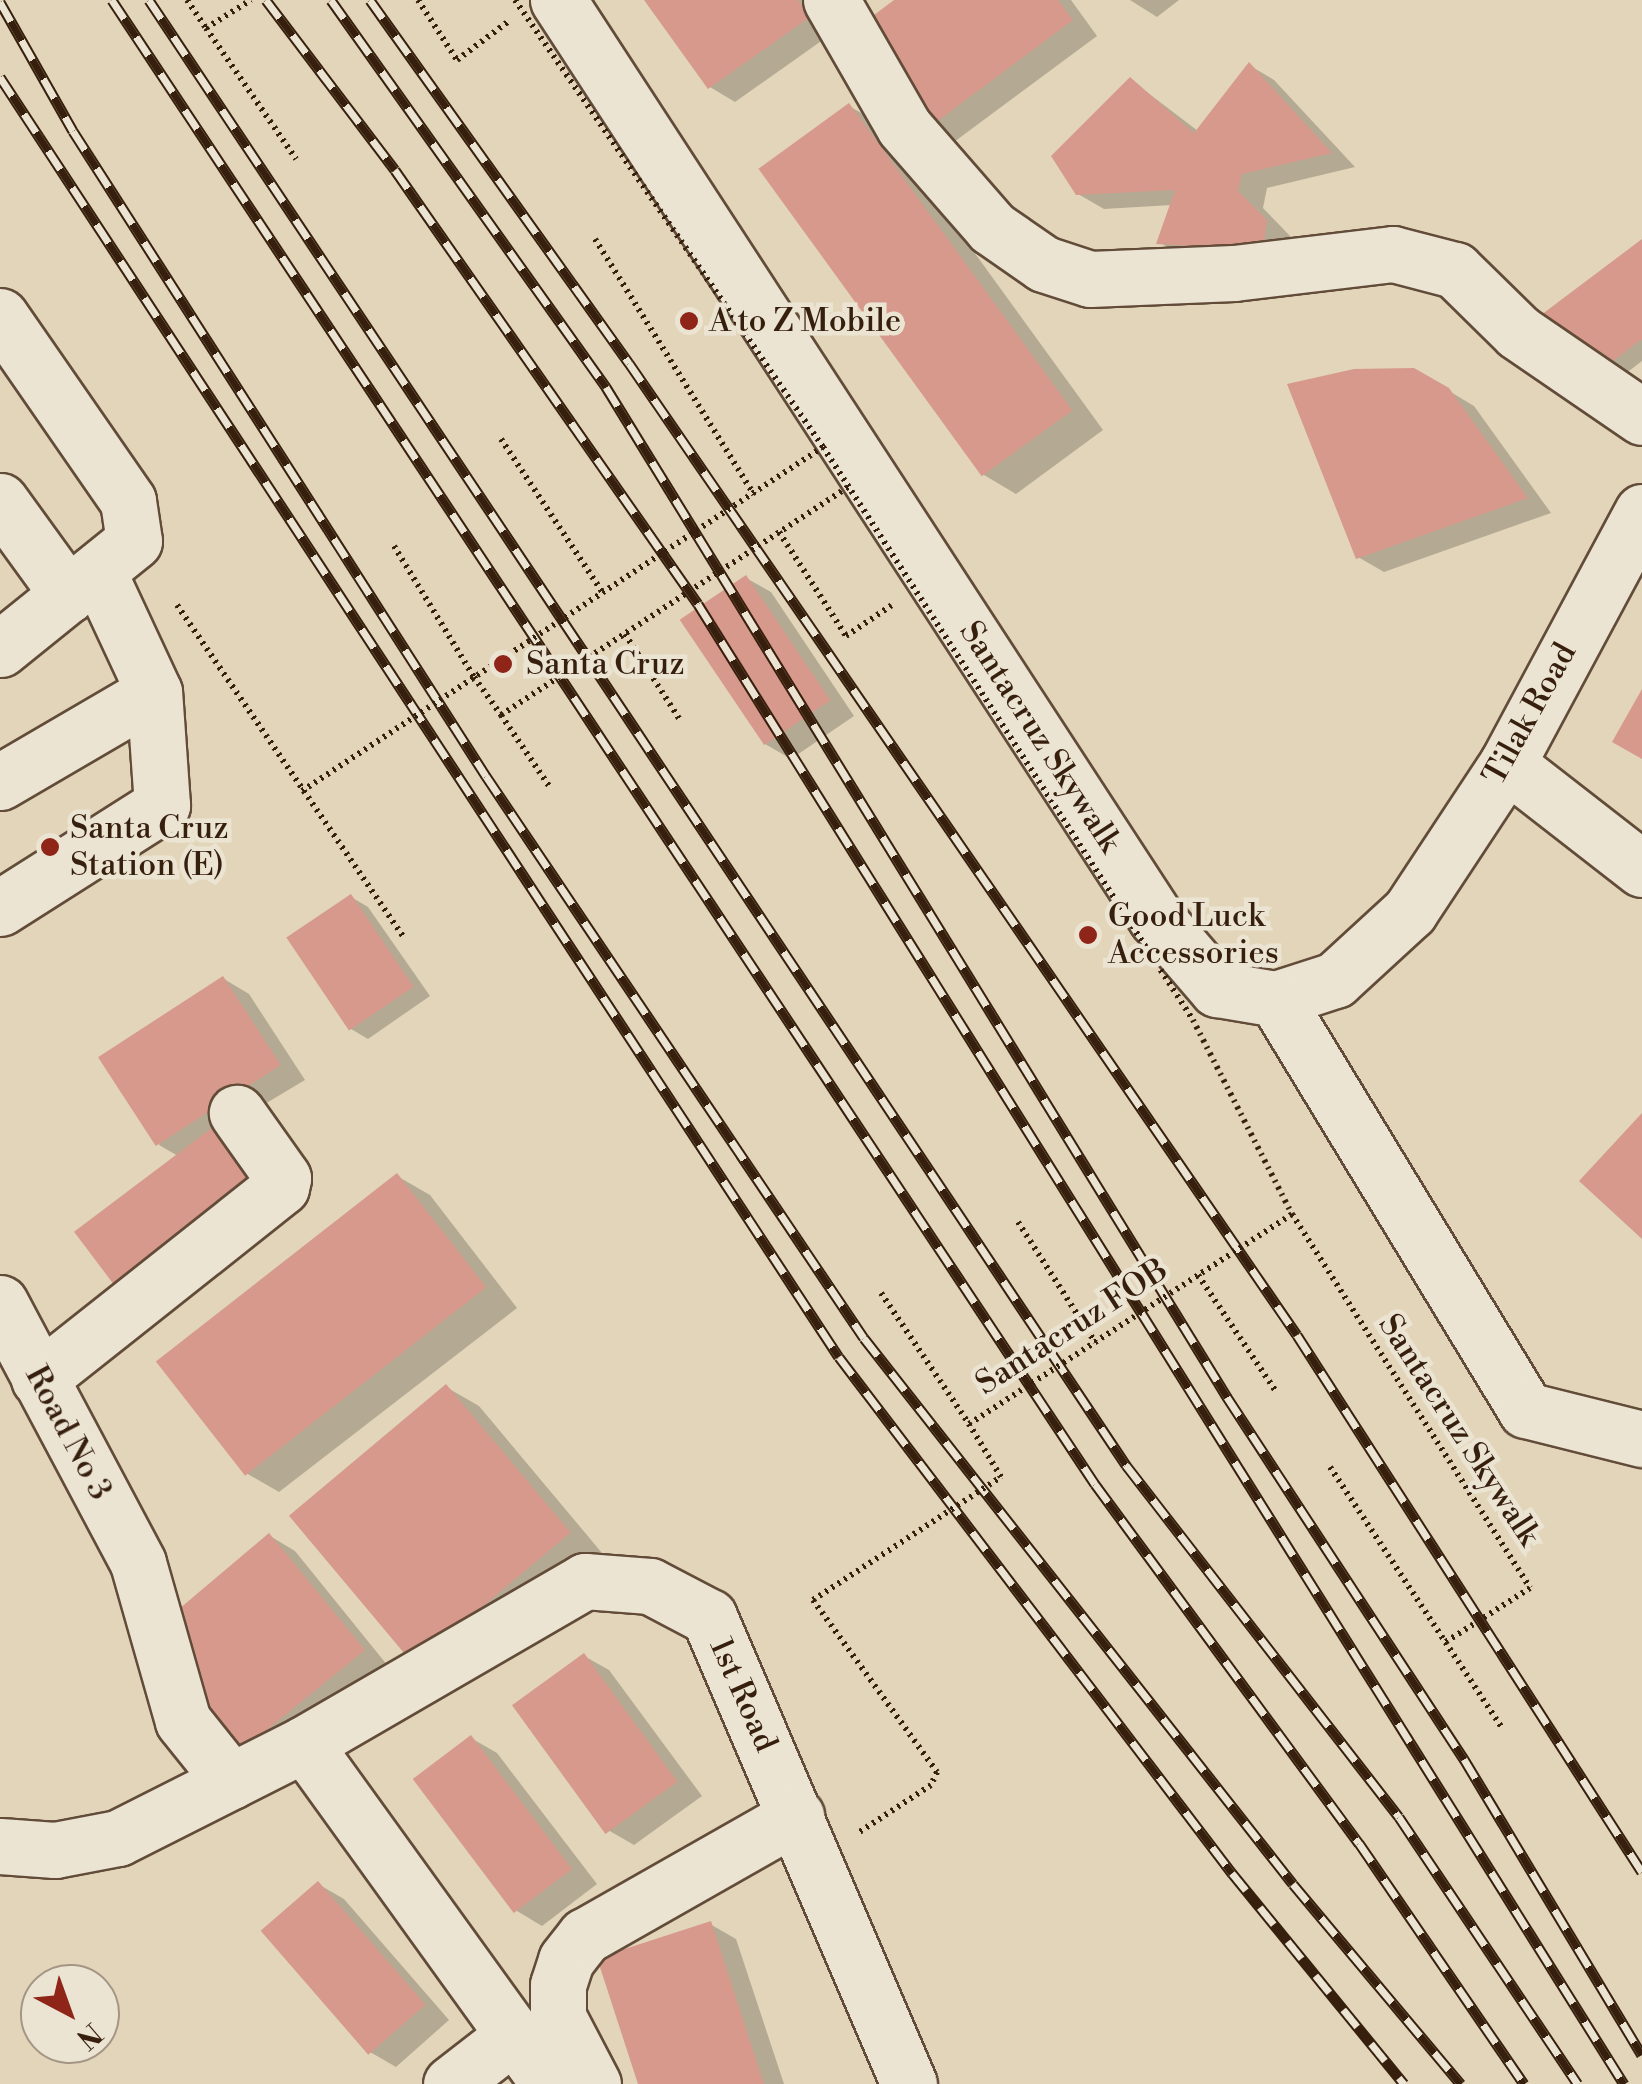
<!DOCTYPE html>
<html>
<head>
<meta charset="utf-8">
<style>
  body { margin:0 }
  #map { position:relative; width:1642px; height:2084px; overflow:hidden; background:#e2d5b9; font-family:"Libre Bodoni",serif }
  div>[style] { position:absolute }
  .shadow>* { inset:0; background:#0003 }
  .building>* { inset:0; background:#d6998b; transform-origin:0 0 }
  .path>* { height:6px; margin-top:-3px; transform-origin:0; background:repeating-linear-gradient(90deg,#371f0e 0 2.5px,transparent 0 7.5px) }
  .roads { filter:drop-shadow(2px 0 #624c39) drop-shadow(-2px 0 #624c39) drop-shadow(0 2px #624c39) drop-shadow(0 -2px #624c39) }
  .minor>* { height:55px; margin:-27.5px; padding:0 27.5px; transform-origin:27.5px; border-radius:27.5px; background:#ece4d2 }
  .rail>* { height:11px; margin-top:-5.5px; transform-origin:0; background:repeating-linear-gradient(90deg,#ece4d2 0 22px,#371f0e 0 44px); box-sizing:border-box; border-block:2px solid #371f0e }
  .path-bridge>* { height:6px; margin-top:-3px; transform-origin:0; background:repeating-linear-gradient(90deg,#371f0e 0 2.5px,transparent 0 7.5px) }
  .dots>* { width:28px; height:28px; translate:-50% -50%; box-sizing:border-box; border:5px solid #ece4d2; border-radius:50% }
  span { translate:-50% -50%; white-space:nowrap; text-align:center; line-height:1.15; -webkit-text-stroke:9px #ece4d2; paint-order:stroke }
  .poi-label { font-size:32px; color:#371f0e }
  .left { translate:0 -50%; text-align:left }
  .street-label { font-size:32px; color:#371f0e }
  .north { position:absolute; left:20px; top:1964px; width:100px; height:100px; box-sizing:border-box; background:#ece4d2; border:2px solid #a49584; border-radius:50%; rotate:139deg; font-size:28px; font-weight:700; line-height:40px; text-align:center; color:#371f0e }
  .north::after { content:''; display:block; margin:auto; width:35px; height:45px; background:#8f2418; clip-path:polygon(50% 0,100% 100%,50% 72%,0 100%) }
</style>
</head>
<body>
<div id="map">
  <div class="shadow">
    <i style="clip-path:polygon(647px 0,811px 0,834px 32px,735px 102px,710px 87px)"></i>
    <i style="clip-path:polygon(898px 0,1071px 0,1097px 36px,954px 142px,929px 127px)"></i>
    <i style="clip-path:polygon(1130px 0,1179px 0,1157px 17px)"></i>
    <i style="clip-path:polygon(1249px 65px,1274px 80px,1355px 167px,1267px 188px,1263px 208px,1291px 237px,1289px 263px,1184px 257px,1159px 242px,1172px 205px,1104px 209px,1078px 194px,1131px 80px,1198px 131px)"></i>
    <i style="clip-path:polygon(849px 106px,882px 125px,1103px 430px,1016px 494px,984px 475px)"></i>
    <i style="clip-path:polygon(1642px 242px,1642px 361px,1608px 387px,1591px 377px)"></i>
    <i style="clip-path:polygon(1414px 370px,1474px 406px,1551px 513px,1384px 572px,1358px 557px)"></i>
    <i style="clip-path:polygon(746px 578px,771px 592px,854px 716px,791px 759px,765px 744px)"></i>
    <i style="clip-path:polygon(351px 897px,368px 907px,430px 996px,368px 1039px,351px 1029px)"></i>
    <i style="clip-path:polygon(224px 979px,249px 994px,305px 1080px,178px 1156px,159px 1145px)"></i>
    <i style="clip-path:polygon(397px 1176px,430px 1195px,517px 1308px,279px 1492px,246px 1473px)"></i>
    <i style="clip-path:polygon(446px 1387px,479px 1406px,602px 1553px,449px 1682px)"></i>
    <i style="clip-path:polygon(270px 1536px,295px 1551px,388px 1666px,238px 1753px)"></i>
    <i style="clip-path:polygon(584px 1656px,609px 1670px,702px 1796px,634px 1845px,608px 1830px,516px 1706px)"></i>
    <i style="clip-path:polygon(471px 1738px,497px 1753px,597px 1884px,542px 1926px,517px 1911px)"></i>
    <i style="clip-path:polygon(318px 1884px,344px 1899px,449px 2020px,396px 2067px,370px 2052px)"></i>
    <i style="clip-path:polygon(710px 1924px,736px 1939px,784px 2084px,641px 2084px)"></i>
  </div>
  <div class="building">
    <i style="clip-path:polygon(644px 0,798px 0,810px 17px,708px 89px)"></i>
    <i style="clip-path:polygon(894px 0,1058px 0,1073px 20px,927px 129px,854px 30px)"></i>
    <i style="clip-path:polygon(1249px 62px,1332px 153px,1242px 174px,1238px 191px,1267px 220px,1263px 250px,1156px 244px,1175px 190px,1076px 195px,1051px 156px,1130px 77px,1194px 133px)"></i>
    <i style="left:849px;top:103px;width:380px;height:112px;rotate:54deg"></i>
    <i style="clip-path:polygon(1642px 239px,1642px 339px,1589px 379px,1541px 315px)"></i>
    <i style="clip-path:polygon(1414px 368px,1449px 388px,1528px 498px,1356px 559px,1287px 384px,1354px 369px)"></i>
    <i style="left:746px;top:575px;width:151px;height:80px;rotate:56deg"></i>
    <i style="clip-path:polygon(1642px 689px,1642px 759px,1612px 742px)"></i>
    <i style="left:351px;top:894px;width:112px;height:78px;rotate:56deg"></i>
    <i style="left:223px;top:976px;width:106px;height:149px;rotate:57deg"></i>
    <i style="clip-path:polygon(1642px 1113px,1642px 1239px,1579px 1181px)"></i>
    <i style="left:225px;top:1118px;width:81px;height:189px;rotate:53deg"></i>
    <i style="left:397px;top:1173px;width:145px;height:306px;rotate:52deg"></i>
    <i style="left:446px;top:1384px;width:194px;height:205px;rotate:50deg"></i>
    <i style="clip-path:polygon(269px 1533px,365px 1650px,236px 1755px,205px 1716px,179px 1609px)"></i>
    <i style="left:584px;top:1653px;width:159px;height:89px;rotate:54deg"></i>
    <i style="left:471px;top:1735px;width:168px;height:73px;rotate:53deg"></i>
    <i style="left:318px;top:1881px;width:164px;height:76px;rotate:49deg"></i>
    <i style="clip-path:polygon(711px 1921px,764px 2084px,638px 2084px,597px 1958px)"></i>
  </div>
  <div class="path">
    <i style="left:187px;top:0;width:34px;rotate:56deg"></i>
    <i style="left:206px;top:28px;width:53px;rotate:-31.9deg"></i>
    <i style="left:418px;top:0;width:72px;rotate:57deg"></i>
    <i style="left:457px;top:60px;width:65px;rotate:-36.9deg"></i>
    <i style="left:206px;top:28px;width:159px;rotate:55.5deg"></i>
    <i style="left:595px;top:239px;width:301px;rotate:58.1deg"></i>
    <i style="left:501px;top:439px;width:185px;rotate:56.5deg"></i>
    <i style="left:779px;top:532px;width:124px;rotate:57.2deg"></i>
    <i style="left:846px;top:636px;width:55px;rotate:-34deg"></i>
    <i style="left:394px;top:546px;width:153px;rotate:58.6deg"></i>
    <i style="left:177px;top:605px;width:403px;rotate:55.7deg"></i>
    <i style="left:625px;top:634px;width:102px;rotate:57.4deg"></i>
    <i style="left:501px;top:715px;width:86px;rotate:55.9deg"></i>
    <i style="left:1018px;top:1222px;width:143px;rotate:57.3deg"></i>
    <i style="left:1198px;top:1275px;width:142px;rotate:56.2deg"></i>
    <i style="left:881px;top:1293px;width:158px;rotate:56.1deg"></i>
    <i style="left:1330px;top:1467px;width:313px;rotate:56.6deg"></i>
    <i style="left:813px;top:1600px;width:212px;rotate:54.2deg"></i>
    <i style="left:937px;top:1772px;width:14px;rotate:115deg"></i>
    <i style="left:931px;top:1785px;width:87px;rotate:146.7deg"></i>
  </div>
  <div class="roads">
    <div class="minor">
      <i style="left:558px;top:0;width:1096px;rotate:56.92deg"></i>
      <i style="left:1156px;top:918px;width:94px;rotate:49.3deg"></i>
      <i style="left:1217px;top:989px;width:60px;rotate:9.6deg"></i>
      <i style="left:1276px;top:999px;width:62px;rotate:-17.9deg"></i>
      <i style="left:1335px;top:980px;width:102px;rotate:-42.6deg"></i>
      <i style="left:1410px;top:911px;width:176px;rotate:-56.6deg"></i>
      <i style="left:1507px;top:764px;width:286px;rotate:-61.8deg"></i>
      <i style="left:831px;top:0;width:146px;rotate:60.1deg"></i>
      <i style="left:904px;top:127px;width:134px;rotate:48.9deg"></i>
      <i style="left:992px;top:228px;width:63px;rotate:34.7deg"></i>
      <i style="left:1044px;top:264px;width:48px;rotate:18.1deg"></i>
      <i style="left:1090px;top:279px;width:144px;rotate:-2.4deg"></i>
      <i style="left:1234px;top:273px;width:160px;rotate:-6.8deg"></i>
      <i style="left:1393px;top:254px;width:64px;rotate:14.5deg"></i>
      <i style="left:1455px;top:270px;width:88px;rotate:44.5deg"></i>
      <i style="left:1518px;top:332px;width:150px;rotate:34.4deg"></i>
      <i style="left:0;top:316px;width:225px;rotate:55.3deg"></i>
      <i style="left:128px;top:501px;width:40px;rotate:81.5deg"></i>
      <i style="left:134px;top:541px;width:172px;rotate:141.1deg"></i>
      <i style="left:0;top:501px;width:116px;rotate:54.1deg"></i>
      <i style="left:1507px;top:764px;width:171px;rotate:37.9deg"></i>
      <i style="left:0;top:782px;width:178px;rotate:-30.3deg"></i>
      <i style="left:154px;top:692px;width:130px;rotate:-115deg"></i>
      <i style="left:0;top:908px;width:192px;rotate:-32.4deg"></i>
      <i style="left:162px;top:805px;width:113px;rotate:-94deg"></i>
      <i style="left:1276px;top:999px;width:481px;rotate:58.7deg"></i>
      <i style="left:1526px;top:1410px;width:120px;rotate:14deg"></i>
      <i style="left:0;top:1303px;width:294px;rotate:62deg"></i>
      <i style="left:138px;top:1563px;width:164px;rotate:74.1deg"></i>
      <i style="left:183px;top:1721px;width:77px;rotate:51.3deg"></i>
      <i style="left:39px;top:1379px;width:309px;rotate:-38.4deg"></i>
      <i style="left:281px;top:1187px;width:9px;rotate:-77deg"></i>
      <i style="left:283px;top:1178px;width:80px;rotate:-125.3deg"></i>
      <i style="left:304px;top:1744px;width:419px;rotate:54.2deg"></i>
      <i style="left:0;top:1846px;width:55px;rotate:4.2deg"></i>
      <i style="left:55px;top:1850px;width:64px;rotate:-10.8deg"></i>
      <i style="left:118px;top:1838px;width:208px;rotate:-26.8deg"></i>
      <i style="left:304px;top:1744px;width:325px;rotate:-30.1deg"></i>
      <i style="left:585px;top:1581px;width:65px;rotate:4.4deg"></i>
      <i style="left:650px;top:1586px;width:67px;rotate:27.7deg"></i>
      <i style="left:709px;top:1617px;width:508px;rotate:66.82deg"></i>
      <i style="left:451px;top:2084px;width:80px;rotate:-37.9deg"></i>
      <i style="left:593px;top:2084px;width:76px;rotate:-117.6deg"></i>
      <i style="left:558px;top:2017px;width:32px;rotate:-90deg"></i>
      <i style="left:558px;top:1985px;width:26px;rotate:-72deg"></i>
      <i style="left:566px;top:1960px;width:31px;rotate:-52deg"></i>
      <i style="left:585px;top:1936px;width:243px;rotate:-29.6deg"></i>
    </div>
  </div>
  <div class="rail">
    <i style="left:112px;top:0;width:1780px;rotate:56.48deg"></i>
    <i style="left:1095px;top:1484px;width:446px;rotate:53.7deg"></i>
    <i style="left:1359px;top:1843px;width:292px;rotate:55.6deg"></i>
    <i style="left:149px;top:0;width:1761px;rotate:56.3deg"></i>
    <i style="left:1126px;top:1465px;width:445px;rotate:52.2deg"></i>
    <i style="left:1399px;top:1817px;width:321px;rotate:56.2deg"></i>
    <i style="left:266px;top:0;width:213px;rotate:52.8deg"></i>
    <i style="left:395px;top:170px;width:529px;rotate:55.08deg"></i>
    <i style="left:698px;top:604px;width:1746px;rotate:57.97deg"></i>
    <i style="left:331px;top:0;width:475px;rotate:54.6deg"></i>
    <i style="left:606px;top:387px;width:1186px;rotate:58.41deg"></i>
    <i style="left:1227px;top:1397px;width:433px;rotate:56.8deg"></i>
    <i style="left:1464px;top:1759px;width:345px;rotate:59deg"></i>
    <i style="left:370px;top:0;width:446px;rotate:54.5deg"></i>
    <i style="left:629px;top:363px;width:1179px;rotate:55.5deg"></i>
    <i style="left:1297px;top:1335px;width:638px;rotate:57.28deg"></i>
    <i style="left:0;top:2px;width:148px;rotate:60.5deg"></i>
    <i style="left:73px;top:131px;width:766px;rotate:57.37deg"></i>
    <i style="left:486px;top:776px;width:677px;rotate:56.08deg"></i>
    <i style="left:864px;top:1338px;width:694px;rotate:51.84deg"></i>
    <i style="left:1293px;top:1884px;width:261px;rotate:50deg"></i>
    <i style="left:0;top:77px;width:1530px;rotate:56.76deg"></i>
    <i style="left:839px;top:1357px;width:649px;rotate:52.71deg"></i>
    <i style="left:1232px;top:1873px;width:272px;rotate:50.8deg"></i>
  </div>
  <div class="path-bridge">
    <i style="left:515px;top:0;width:543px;rotate:55.43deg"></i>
    <i style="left:823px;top:447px;width:682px;rotate:57.15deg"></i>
    <i style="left:1193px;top:1020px;width:218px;rotate:63deg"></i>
    <i style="left:1292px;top:1214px;width:443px;rotate:57.5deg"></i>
    <i style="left:1530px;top:1588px;width:102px;rotate:147.4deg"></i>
    <i style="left:474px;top:677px;width:47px;rotate:54.6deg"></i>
    <i style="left:501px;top:715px;width:417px;rotate:-33.3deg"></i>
    <i style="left:302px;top:791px;width:624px;rotate:-33.44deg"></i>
    <i style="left:813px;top:1600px;width:225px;rotate:-33.2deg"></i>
    <i style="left:1001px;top:1477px;width:62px;rotate:-121.1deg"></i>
    <i style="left:969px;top:1424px;width:385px;rotate:-33deg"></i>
  </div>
  <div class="dots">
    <i style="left:689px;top:321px;background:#8f2418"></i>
    <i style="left:503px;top:664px;background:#8f2418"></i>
    <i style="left:50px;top:847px;background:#8f2418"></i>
    <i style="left:1088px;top:935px;background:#8f2418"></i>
  </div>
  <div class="poi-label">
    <span class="left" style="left:709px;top:321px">A to Z Mobile</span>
    <span class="left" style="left:526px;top:664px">Santa Cruz</span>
    <span class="left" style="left:70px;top:847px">Santa Cruz<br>Station (E)</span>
    <span class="left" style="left:1108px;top:935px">Good Luck<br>Accessories</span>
  </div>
  <div class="street-label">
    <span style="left:1530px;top:714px;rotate:-61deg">Tilak Road</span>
    <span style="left:1040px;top:737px;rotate:57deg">Santacruz Skywalk</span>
    <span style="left:1072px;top:1327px;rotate:-33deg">Santacruz FOB</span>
    <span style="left:1459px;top:1430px;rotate:57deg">Santacruz Skywalk</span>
    <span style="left:68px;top:1433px;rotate:62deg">Road No 3</span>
    <span style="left:743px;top:1695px;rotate:66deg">1st Road</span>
  </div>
  <div class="north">N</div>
</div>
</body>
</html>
